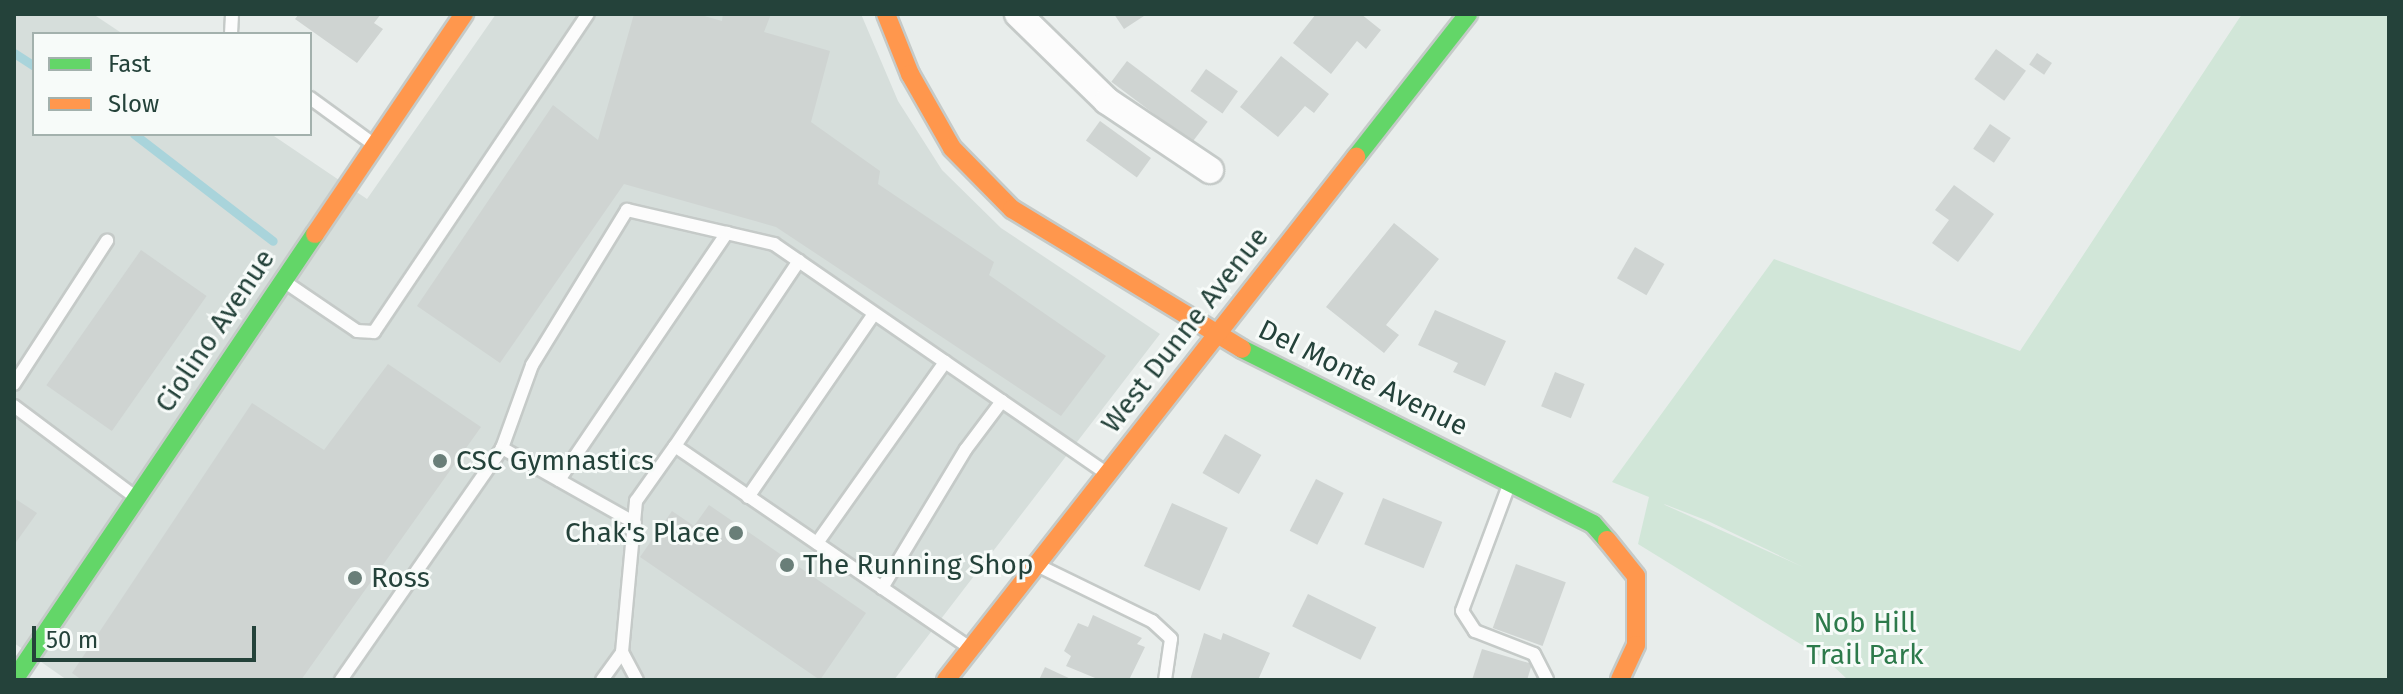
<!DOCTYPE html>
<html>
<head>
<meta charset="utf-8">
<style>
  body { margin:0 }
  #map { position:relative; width:2403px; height:694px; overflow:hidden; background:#e8edeb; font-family:"Fira Sans",sans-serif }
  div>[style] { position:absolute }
  .built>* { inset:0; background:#d6dedb }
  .green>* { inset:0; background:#d1e6d8 }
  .stream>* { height:9px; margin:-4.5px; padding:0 4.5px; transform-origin:4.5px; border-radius:4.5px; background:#a9d4db }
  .building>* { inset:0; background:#cfd4d2; transform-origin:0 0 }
  .roads { filter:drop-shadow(2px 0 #c5cac8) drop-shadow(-2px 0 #c5cac8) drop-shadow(0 2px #c5cac8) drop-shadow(0 -2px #c5cac8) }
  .lane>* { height:12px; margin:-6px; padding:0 6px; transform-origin:6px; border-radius:6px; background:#fcfcfc }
  .street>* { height:26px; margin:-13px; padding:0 13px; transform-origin:13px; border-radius:13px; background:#fcfcfc }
  .fast>* { height:18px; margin:-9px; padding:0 9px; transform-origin:9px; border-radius:9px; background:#63d668 }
  .slow>* { height:18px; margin:-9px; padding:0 9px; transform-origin:9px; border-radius:9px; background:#ff974d }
  .dots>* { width:22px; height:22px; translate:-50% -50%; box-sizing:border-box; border:4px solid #f7fbf9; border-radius:50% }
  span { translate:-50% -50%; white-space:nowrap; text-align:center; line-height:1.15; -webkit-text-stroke:6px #f7fbf9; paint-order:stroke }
  .street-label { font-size:28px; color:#24423a }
  .poi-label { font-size:28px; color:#24423a }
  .left { translate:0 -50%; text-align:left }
  .right { translate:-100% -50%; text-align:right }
  .park-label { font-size:28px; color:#2d7a4b }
  .frame { position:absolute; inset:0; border:16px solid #24423a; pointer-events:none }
  .legend { position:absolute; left:32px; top:32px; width:280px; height:104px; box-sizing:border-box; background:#f7fbf9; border:2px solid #a3b1ad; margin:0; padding:10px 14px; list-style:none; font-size:24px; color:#24423a }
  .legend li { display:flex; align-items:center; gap:16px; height:40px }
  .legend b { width:40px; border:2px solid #a3b1ad }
  .scale { position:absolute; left:32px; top:626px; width:224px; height:36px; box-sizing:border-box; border:4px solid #24423a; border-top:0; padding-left:10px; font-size:24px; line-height:28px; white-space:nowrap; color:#24423a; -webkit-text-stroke:6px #f7fbf9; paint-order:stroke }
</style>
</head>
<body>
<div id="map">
  <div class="built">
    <i style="clip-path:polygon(14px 14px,93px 14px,123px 34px,34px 34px,34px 134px,271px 134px,367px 199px,496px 14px,861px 14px,898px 101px,942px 170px,1001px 228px,1160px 334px,894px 680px,67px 680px,14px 643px)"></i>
  </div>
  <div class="green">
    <i style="clip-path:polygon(evenodd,2242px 14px,2389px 14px,2389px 680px,1848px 680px,1828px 661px,1638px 544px,1649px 497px,1612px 482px,1774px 259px,2020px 351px,2242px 14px,1664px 504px,1708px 521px,1803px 567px,1665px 505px,1664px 504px)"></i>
  </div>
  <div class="stream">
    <i style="left:14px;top:53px;width:24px;rotate:33deg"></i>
    <i style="left:134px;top:134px;width:175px;rotate:37.6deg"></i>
  </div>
  <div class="building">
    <i style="clip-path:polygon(299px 14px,381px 14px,374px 23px,383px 29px,357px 63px,295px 19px)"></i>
    <i style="clip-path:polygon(634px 14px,697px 14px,722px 21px,723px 14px,771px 14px,764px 32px,830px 51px,811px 122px,880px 171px,878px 184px,994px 262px,989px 275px,1106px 356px,1061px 416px,776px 227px,624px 184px,500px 363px,417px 306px,553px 105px,598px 140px)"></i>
    <i style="clip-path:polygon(1114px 14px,1147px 14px,1124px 29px)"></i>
    <i style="clip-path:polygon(1316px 14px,1361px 14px,1381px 30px,1366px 49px,1357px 41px,1331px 74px,1293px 43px)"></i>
    <i style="left:1996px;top:49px;width:37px;height:37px;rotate:36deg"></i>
    <i style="left:2037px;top:53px;width:18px;height:14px;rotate:34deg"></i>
    <i style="clip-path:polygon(1281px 56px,1329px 94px,1314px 113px,1305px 106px,1278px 137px,1240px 107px)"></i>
    <i style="left:1127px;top:61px;width:101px;height:26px;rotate:37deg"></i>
    <i style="left:1206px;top:69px;width:39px;height:27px;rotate:35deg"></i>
    <i style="left:1100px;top:121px;width:63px;height:24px;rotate:36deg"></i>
    <i style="left:1990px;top:124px;width:25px;height:30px;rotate:34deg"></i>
    <i style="clip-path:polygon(1954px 185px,1994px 214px,1958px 262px,1932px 243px,1949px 220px,1935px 210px)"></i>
    <i style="clip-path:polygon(1394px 223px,1439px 259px,1386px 325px,1399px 335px,1384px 353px,1326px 307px)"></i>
    <i style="left:1635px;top:247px;width:34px;height:36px;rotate:30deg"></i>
    <i style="left:141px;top:250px;width:80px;height:165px;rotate:35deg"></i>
    <i style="clip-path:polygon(1435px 310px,1506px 341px,1485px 386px,1453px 372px,1458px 363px,1418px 345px)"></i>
    <i style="clip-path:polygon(388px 364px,481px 427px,301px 680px,82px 680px,72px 673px,252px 403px,324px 450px)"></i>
    <i style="left:1555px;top:372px;width:32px;height:37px;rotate:22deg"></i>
    <i style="left:1225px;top:434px;width:42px;height:45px;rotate:30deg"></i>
    <i style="left:1316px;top:479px;width:31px;height:58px;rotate:27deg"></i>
    <i style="clip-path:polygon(14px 498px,37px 513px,14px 545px)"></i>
    <i style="left:1383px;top:498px;width:64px;height:50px;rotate:22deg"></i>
    <i style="left:1172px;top:503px;width:61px;height:69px;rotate:24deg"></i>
    <i style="clip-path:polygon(709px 505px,866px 613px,820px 680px,640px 557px,672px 511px,694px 526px)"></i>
    <i style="left:1516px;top:564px;width:53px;height:68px;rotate:20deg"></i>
    <i style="left:1308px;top:594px;width:76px;height:36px;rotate:26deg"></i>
    <i style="clip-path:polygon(1093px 615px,1142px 638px,1137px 644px,1145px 647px,1129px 680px,1100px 680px,1066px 666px,1071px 656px,1064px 651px,1078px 623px,1088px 627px)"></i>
    <i style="clip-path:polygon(1204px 633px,1221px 640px,1223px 633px,1270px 653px,1258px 680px,1190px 680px)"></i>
    <i style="clip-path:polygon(1482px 649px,1532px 664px,1527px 680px,1472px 680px)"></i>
    <i style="clip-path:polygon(1045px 667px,1073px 680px,1039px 680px)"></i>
  </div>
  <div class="roads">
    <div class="lane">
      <i style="left:231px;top:34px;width:20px;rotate:-87deg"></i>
      <i style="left:310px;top:98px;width:77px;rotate:36deg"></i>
      <i style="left:285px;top:282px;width:87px;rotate:34.2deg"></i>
      <i style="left:357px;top:331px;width:17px;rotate:3deg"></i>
      <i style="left:374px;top:332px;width:383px;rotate:-56.1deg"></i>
      <i style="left:14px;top:384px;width:171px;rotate:-57deg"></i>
      <i style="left:14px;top:406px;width:151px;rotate:36.9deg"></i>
      <i style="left:675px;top:446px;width:223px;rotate:-56.2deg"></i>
      <i style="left:559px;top:480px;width:299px;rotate:-55.8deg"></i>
      <i style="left:1509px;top:485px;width:134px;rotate:110.5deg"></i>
      <i style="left:1462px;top:611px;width:24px;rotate:57deg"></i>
      <i style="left:1475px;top:631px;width:63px;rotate:21.3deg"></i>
      <i style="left:1534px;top:654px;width:29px;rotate:63deg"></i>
      <i style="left:748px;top:497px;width:222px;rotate:-55.5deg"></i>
      <i style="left:635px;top:523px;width:153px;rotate:-150.6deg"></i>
      <i style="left:502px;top:448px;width:88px;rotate:-70.1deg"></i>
      <i style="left:532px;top:365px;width:182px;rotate:-58.5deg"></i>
      <i style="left:627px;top:210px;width:151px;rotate:13deg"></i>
      <i style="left:774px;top:244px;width:402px;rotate:34.6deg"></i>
      <i style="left:817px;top:543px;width:222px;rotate:-54.7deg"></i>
      <i style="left:1039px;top:566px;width:126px;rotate:26deg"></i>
      <i style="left:1152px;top:621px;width:26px;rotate:43deg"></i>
      <i style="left:1171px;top:639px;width:41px;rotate:98.3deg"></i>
      <i style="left:882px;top:588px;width:162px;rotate:-58.9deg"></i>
      <i style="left:966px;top:449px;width:60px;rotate:-53.1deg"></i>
      <i style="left:622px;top:652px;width:32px;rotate:62deg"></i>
      <i style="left:341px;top:680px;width:282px;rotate:-55.2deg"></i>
      <i style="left:602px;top:680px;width:34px;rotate:-54deg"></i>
      <i style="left:622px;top:652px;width:152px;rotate:-84.7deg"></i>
      <i style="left:636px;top:501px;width:67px;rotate:-54.7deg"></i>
      <i style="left:675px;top:446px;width:356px;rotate:34.4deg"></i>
    </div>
    <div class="street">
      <i style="left:1018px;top:14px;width:124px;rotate:44.3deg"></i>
      <i style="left:1107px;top:101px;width:124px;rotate:33.8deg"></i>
    </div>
    <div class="fast">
      <i style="left:1356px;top:157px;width:182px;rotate:-51.9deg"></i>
      <i style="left:1242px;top:349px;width:392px;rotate:26.5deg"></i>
      <i style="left:1593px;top:524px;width:21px;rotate:49deg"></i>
      <i style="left:14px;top:680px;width:538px;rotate:-55.99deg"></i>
    </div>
    <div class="slow">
      <i style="left:886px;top:14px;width:65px;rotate:68.2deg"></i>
      <i style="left:910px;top:74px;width:85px;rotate:60.4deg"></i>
      <i style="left:952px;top:148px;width:86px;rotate:45.5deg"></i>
      <i style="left:1012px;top:209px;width:269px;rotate:31.3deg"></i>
      <i style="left:315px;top:234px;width:266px;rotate:-55.9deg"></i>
      <i style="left:1607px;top:540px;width:46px;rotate:51.1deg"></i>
      <i style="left:1636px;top:576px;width:69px;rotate:90deg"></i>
      <i style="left:1636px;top:645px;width:38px;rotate:115deg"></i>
      <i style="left:946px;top:680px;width:665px;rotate:-51.91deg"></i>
    </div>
  </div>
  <div class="dots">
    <i style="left:440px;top:461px;background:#697e78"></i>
    <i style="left:736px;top:533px;background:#697e78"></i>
    <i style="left:787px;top:565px;background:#697e78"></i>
    <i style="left:355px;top:578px;background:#697e78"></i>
  </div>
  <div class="street-label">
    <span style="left:1185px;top:330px;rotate:-52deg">West Dunne Avenue</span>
    <span style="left:215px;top:331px;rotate:-56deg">Ciolino Avenue</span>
    <span style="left:1363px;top:378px;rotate:26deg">Del Monte Avenue</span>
  </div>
  <div class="poi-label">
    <span class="left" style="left:456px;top:461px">CSC Gymnastics</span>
    <span class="right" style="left:720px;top:533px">Chak's Place</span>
    <span class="left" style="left:803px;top:565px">The Running Shop</span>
    <span class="left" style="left:371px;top:578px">Ross</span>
  </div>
  <div class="park-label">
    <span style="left:1865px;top:639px">Nob Hill<br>Trail Park</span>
  </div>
  <div class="frame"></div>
  <ul class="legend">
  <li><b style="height:10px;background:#63d668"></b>Fast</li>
  <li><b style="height:10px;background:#ff974d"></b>Slow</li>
  </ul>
  <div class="scale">50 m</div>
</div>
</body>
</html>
